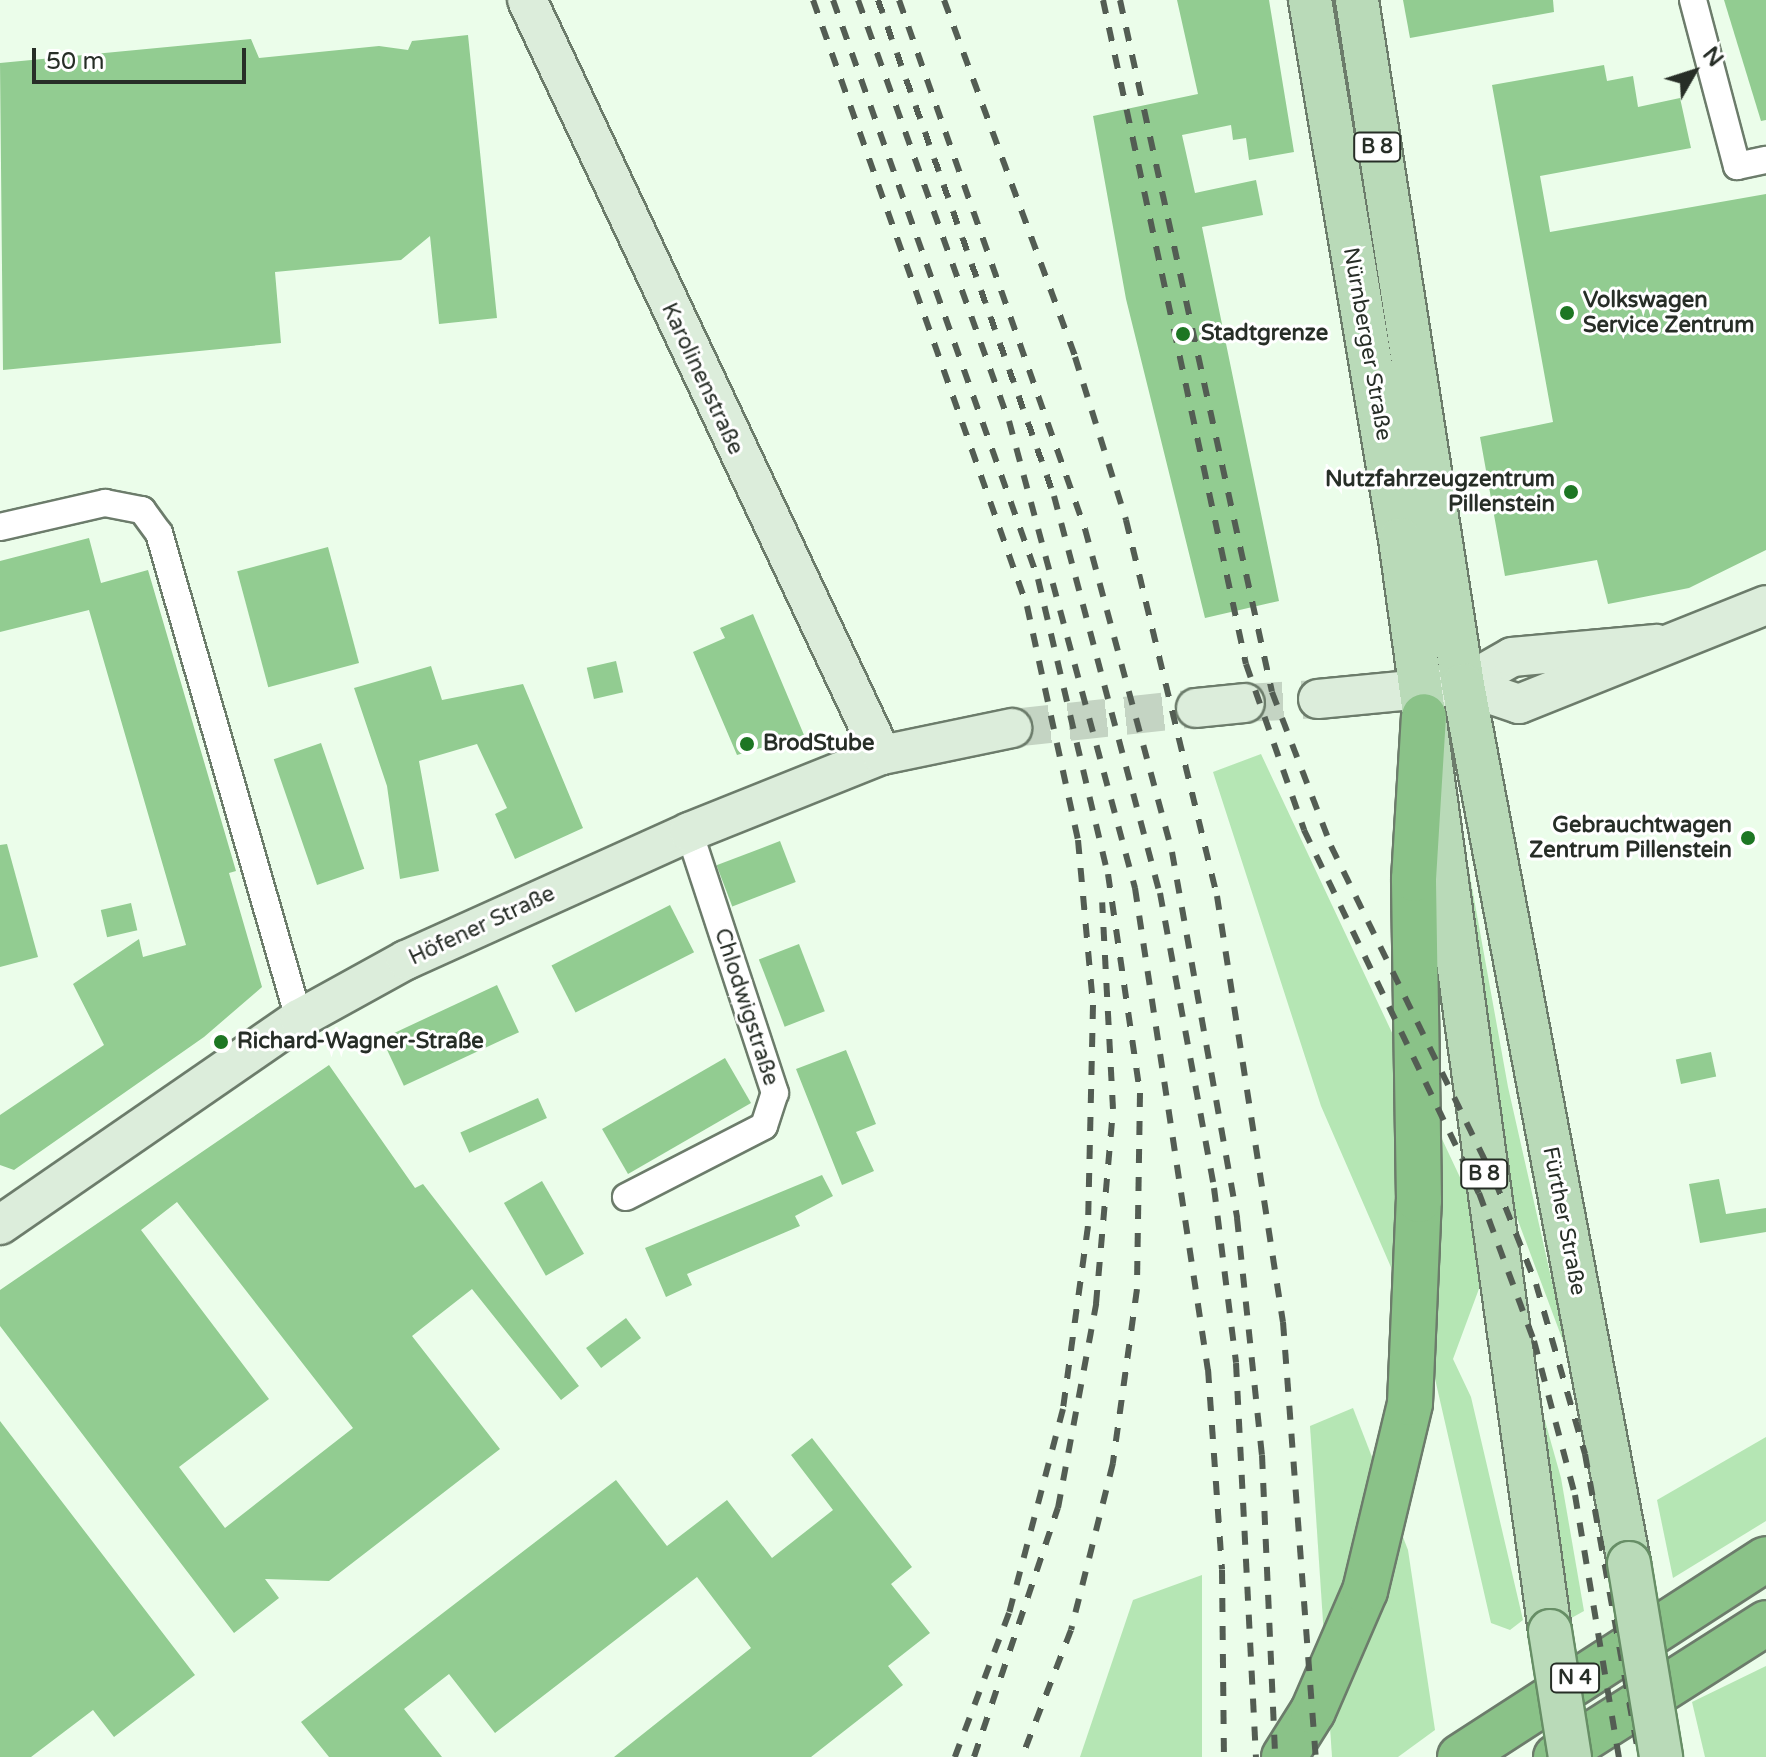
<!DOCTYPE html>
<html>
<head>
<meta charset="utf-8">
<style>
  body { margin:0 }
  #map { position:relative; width:1766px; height:1757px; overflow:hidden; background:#ebfdea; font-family:"Varela Round",sans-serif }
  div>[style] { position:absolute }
  .green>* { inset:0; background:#b5e6b4 }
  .building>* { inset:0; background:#92cc91; transform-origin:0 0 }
  .secondary-tunnel>* { height:38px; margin-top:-19px; transform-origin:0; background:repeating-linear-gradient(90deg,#c4d4c3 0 38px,transparent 0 57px) }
  .roads { filter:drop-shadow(2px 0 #6c7c6b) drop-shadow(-2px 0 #6c7c6b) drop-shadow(0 2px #6c7c6b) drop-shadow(0 -2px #6c7c6b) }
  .street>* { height:26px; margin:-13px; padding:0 13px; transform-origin:13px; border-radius:13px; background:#fff }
  .secondary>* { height:38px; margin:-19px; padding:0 19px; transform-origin:19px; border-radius:19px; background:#dceddb }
  .primary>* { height:42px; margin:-21px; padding:0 21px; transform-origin:21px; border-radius:21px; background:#b9dab8 }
  .highway>* { height:44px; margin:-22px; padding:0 22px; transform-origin:22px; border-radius:22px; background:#8ac288 }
  .rail>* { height:6px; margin-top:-3px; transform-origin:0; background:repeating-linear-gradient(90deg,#535d53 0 14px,transparent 0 28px) }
  .bridges { filter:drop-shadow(2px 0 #678e66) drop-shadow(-2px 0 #678e66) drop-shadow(0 2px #678e66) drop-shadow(0 -2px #678e66) }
  .primary-bridge>* { height:42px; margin:-21px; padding:0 21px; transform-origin:21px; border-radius:21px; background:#b9dab8 }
  .dots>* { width:22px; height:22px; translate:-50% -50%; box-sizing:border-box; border:4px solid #fff; border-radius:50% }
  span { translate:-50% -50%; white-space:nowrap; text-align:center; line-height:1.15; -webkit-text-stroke:6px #fff; paint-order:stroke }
  .shield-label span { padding:2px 6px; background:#fff; border:2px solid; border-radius:6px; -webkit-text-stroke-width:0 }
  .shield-label { font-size:20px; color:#272e27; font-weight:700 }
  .poi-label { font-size:22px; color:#272e27; font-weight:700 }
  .left { translate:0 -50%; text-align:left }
  .right { translate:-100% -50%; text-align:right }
  .street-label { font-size:22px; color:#272e27 }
  .north { position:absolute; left:1654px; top:32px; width:80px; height:80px; -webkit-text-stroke:6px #fff; paint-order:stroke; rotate:51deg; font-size:22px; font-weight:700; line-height:32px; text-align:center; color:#272e27 }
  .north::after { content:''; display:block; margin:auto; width:28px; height:36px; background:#272e27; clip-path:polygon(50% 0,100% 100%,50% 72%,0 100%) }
  .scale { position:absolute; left:32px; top:48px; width:214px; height:36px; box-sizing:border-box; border:4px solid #272e27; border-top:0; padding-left:10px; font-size:24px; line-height:28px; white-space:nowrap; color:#272e27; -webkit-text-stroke:6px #fff; paint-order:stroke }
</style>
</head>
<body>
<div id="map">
  <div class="green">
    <i style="clip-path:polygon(1261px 754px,1473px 1205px,1480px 1286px,1453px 1359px,1471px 1397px,1523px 1620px,1510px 1630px,1491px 1623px,1430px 1357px,1321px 1106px,1213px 772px)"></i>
    <i style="clip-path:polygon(1449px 760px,1508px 1087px,1569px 1357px,1495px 1159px)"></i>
    <i style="clip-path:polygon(1517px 1321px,1561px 1478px,1584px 1611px,1566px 1621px)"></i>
    <i style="clip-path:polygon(1353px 1408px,1408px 1550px,1435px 1730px,1398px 1757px,1332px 1757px,1310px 1426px)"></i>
    <i style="clip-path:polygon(1766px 1437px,1766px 1521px,1673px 1578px,1657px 1500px)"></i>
    <i style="clip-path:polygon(1202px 1575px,1202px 1757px,1080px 1757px,1133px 1600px)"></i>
    <i style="clip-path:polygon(1766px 1666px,1766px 1757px,1705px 1757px,1692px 1702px)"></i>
  </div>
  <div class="building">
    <i style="clip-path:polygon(1177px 0,1269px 0,1294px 152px,1249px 160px,1246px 138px,1233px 140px,1231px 125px,1182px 135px,1195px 193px,1256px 180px,1263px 215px,1202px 227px,1279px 601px,1205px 618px,1126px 299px,1093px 116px,1198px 94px)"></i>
    <i style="clip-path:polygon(1403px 0,1553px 0,1554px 12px,1410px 38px)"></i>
    <i style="clip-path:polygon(1724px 0,1766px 0,1766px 120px,1761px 121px)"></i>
    <i style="clip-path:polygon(468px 35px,497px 318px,439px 324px,430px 236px,401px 260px,275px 272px,281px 343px,3px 370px,0 63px,251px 39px,259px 58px,379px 46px,408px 50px,412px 41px)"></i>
    <i style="clip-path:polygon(1604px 65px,1607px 81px,1633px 76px,1638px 107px,1680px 98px,1691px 148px,1540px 176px,1550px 232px,1766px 194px,1766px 550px,1689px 588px,1608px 604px,1597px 560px,1505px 576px,1480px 437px,1553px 422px,1492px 85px)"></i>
    <i style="clip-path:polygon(89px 538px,101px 583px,148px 570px,236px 871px,229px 873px,262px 987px,204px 1037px,14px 1170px,0 1165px,0 1115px,104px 1045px,73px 984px,139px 939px,143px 957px,186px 945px,89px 610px,0 632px,0 561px)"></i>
    <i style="left:328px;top:547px;width:120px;height:94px;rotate:75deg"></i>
    <i style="clip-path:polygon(753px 614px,804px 735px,737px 755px,693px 652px,725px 638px,720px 628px)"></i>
    <i style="left:616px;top:661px;width:32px;height:30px;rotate:77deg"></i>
    <i style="clip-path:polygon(431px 666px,442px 700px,523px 684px,583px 828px,515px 859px,495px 814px,507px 808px,477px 744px,419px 761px,439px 871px,400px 879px,387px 786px,354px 688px)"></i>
    <i style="left:321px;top:743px;width:133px;height:50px;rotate:71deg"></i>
    <i style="left:780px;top:841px;width:44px;height:68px;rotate:69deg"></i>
    <i style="clip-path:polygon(7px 844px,38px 957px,0 967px,0 845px)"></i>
    <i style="left:131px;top:903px;width:28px;height:31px;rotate:77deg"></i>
    <i style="left:670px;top:905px;width:53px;height:133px;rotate:63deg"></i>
    <i style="left:799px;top:944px;width:72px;height:43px;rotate:69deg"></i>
    <i style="left:497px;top:985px;width:52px;height:127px;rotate:65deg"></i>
    <i style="clip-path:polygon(846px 1050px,876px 1124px,856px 1132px,874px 1171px,842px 1185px,796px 1069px)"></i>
    <i style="left:1711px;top:1052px;width:25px;height:36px;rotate:78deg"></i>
    <i style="left:725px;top:1058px;width:52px;height:142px;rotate:60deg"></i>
    <i style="clip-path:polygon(evenodd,329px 1065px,415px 1188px,423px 1184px,579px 1386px,561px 1400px,472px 1289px,412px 1336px,500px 1449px,329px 1581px,265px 1579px,279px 1598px,234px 1633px,0 1326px,0 1290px,329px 1065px,177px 1202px,353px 1428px,225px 1528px,179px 1467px,269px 1399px,141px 1230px,177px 1202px)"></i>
    <i style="left:538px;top:1098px;width:22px;height:85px;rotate:66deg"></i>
    <i style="clip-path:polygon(822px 1175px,833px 1196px,795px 1216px,800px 1226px,687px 1274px,692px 1285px,666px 1297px,645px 1248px)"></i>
    <i style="clip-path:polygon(1719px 1179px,1726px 1214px,1766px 1208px,1766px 1232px,1700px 1243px,1689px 1184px)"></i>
    <i style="left:542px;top:1181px;width:84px;height:44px;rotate:60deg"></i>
    <i style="left:626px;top:1318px;width:25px;height:50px;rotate:53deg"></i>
    <i style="clip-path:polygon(0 1421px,195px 1675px,114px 1737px,93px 1710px,31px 1757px,0 1757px)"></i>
    <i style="clip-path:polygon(812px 1438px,912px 1567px,891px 1584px,930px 1633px,888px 1666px,903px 1685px,811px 1757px,614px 1757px,751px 1648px,697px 1577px,495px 1733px,449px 1674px,404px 1709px,442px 1757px,329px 1757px,301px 1722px,616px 1480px,667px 1546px,727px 1500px,772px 1558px,833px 1510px,791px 1455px)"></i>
  </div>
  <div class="secondary-tunnel">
    <i style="left:1245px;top:703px;width:73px;rotate:-3.1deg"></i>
    <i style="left:1012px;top:728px;width:185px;rotate:-6.2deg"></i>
  </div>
  <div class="roads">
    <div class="street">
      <i style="left:1693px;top:0;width:172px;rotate:75.2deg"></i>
      <i style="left:1737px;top:166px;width:30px;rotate:-12deg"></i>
      <i style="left:0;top:527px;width:108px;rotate:-12.9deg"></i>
      <i style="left:105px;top:503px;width:38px;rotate:11deg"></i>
      <i style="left:142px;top:510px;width:29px;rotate:54deg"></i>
      <i style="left:159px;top:533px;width:506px;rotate:73.93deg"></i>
      <i style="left:626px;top:1197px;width:155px;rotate:-27.2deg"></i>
      <i style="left:764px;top:1126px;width:35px;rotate:-72deg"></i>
      <i style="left:775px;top:1093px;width:275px;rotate:-108.2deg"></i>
    </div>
    <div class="secondary">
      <i style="left:527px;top:0;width:834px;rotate:64.82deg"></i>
      <i style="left:1463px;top:685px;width:56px;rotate:-29.7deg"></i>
      <i style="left:1512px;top:657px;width:145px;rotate:-5.2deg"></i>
      <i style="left:1318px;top:699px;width:146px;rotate:-5.5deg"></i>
      <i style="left:1463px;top:685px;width:59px;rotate:18.7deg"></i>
      <i style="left:1519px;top:704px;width:266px;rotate:-21.8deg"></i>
      <i style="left:1196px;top:708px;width:49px;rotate:-5.8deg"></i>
      <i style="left:0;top:1225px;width:363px;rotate:-34.6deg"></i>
      <i style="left:299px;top:1019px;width:122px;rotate:-28.9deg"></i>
      <i style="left:406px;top:960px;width:311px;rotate:-24.3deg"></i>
      <i style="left:689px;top:832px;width:208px;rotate:-21.8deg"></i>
      <i style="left:882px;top:755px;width:133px;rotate:-11.7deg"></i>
    </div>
    <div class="primary">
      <i style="left:1310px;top:0;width:546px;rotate:80.52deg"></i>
      <i style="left:1400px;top:539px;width:1102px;rotate:82.18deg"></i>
      <i style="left:1357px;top:0;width:693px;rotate:81.2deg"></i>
      <i style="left:1463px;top:685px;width:894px;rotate:79.29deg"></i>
    </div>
    <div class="highway">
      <i style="left:1284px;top:1757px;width:54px;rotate:-57.8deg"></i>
      <i style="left:1313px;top:1711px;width:131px;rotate:-66.6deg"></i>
      <i style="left:1365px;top:1591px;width:193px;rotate:-76.5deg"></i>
      <i style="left:1410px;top:1403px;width:203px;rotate:-87.5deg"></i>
      <i style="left:1419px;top:1200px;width:321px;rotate:-90.9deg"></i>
      <i style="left:1414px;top:879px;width:163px;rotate:-86.5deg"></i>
      <i style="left:1460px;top:1757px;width:364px;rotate:-32.9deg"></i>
      <i style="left:1556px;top:1757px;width:249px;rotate:-32.5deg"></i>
    </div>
  </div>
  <div class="rail">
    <i style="left:813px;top:0;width:643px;rotate:70.55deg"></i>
    <i style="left:1027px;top:606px;width:239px;rotate:77.7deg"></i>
    <i style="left:1078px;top:840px;width:166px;rotate:84.8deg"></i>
    <i style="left:1093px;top:1005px;width:221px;rotate:91.3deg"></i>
    <i style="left:1088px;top:1226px;width:185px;rotate:97.8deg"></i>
    <i style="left:1063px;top:1409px;width:211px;rotate:104.8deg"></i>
    <i style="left:1009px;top:1613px;width:154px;rotate:110.6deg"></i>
    <i style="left:833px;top:0;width:614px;rotate:70.5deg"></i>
    <i style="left:1038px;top:579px;width:303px;rotate:76.7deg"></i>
    <i style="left:1108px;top:874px;width:221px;rotate:81.7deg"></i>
    <i style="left:1140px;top:1093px;width:196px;rotate:90.9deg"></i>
    <i style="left:1137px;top:1289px;width:176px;rotate:97.9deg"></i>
    <i style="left:1113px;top:1463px;width:172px;rotate:104.1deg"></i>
    <i style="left:1071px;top:1630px;width:136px;rotate:111.1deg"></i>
    <i style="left:858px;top:0;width:447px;rotate:70.3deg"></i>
    <i style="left:1009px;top:421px;width:484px;rotate:74.9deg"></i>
    <i style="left:1135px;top:888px;width:487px;rotate:81.4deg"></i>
    <i style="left:1208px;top:1369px;width:201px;rotate:86deg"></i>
    <i style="left:1222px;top:1570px;width:187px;rotate:89.4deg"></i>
    <i style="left:878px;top:0;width:526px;rotate:70.46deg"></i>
    <i style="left:1054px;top:496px;width:411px;rotate:75.1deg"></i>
    <i style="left:1160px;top:893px;width:300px;rotate:79.6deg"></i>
    <i style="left:1214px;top:1188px;width:176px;rotate:82.8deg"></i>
    <i style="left:1236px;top:1363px;width:395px;rotate:87.1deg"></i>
    <i style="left:899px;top:0;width:561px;rotate:70.63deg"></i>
    <i style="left:1085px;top:529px;width:335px;rotate:74.9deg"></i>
    <i style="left:1172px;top:852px;width:372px;rotate:79.9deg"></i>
    <i style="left:1237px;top:1218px;width:238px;rotate:84deg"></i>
    <i style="left:1262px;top:1455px;width:302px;rotate:87.5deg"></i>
    <i style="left:944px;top:0;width:380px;rotate:69.8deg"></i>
    <i style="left:1075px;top:357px;width:171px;rotate:72.6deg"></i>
    <i style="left:1126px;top:520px;width:387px;rotate:76.4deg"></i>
    <i style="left:1217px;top:896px;width:431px;rotate:81.2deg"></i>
    <i style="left:1283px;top:1322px;width:436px;rotate:85.7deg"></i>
    <i style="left:1103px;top:0;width:679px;rotate:77.85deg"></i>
    <i style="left:1246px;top:664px;width:176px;rotate:70.7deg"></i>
    <i style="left:1304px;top:830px;width:403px;rotate:64.3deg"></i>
    <i style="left:1479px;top:1193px;width:158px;rotate:69.6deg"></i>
    <i style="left:1534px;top:1341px;width:159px;rotate:75.1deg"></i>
    <i style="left:1575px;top:1495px;width:266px;rotate:80.5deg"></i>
    <i style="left:1120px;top:0;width:708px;rotate:77.61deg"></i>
    <i style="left:1272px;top:692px;width:165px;rotate:69deg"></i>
    <i style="left:1331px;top:846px;width:373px;rotate:63.9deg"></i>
    <i style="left:1495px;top:1181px;width:111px;rotate:68.3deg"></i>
    <i style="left:1536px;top:1284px;width:177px;rotate:73.9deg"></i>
    <i style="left:1585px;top:1454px;width:308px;rotate:79.9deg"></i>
    <i style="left:974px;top:1757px;width:263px;rotate:-71.4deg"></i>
    <i style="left:1058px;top:1508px;width:208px;rotate:-79.4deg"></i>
    <i style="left:1096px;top:1304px;width:196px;rotate:-85deg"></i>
    <i style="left:1113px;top:1109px;width:207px;rotate:-93deg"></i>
  </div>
  <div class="bridges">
    <div class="primary-bridge">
      <i style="left:1629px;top:1563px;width:197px;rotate:80.6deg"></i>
      <i style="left:1550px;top:1631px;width:128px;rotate:81deg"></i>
    </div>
  </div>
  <div class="dots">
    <i style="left:1567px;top:313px;background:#1d7623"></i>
    <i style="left:1183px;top:334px;background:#1d7623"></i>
    <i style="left:1571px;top:492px;background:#1d7623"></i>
    <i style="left:747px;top:744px;background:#1d7623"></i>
    <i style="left:1748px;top:838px;background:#1d7623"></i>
    <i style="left:221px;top:1042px;background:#1d7623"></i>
  </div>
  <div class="shield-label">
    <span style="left:1377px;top:147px">B 8</span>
    <span style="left:1484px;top:1174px">B 8</span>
    <span style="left:1575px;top:1678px">N 4</span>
  </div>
  <div class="poi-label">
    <span class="left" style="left:1583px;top:313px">Volkswagen<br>Service Zentrum</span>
    <span class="left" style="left:1201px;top:334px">Stadtgrenze</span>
    <span class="right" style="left:1555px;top:492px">Nutzfahrzeugzentrum<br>Pillenstein</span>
    <span class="left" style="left:763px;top:744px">BrodStube</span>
    <span class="right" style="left:1732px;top:838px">Gebrauchtwagen<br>Zentrum Pillenstein</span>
    <span class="left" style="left:237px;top:1042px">Richard-Wagner-Straße</span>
  </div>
  <div class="street-label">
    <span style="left:1367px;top:344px;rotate:80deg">Nürnberger Straße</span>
    <span style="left:702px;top:379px;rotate:65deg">Karolinenstraße</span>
    <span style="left:482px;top:926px;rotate:-25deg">Höfener Straße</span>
    <span style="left:746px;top:1007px;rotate:72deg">Chlodwigstraße</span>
    <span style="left:1564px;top:1221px;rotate:79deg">Fürther Straße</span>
  </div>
  <div class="north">N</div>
  <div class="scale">50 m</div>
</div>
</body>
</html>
